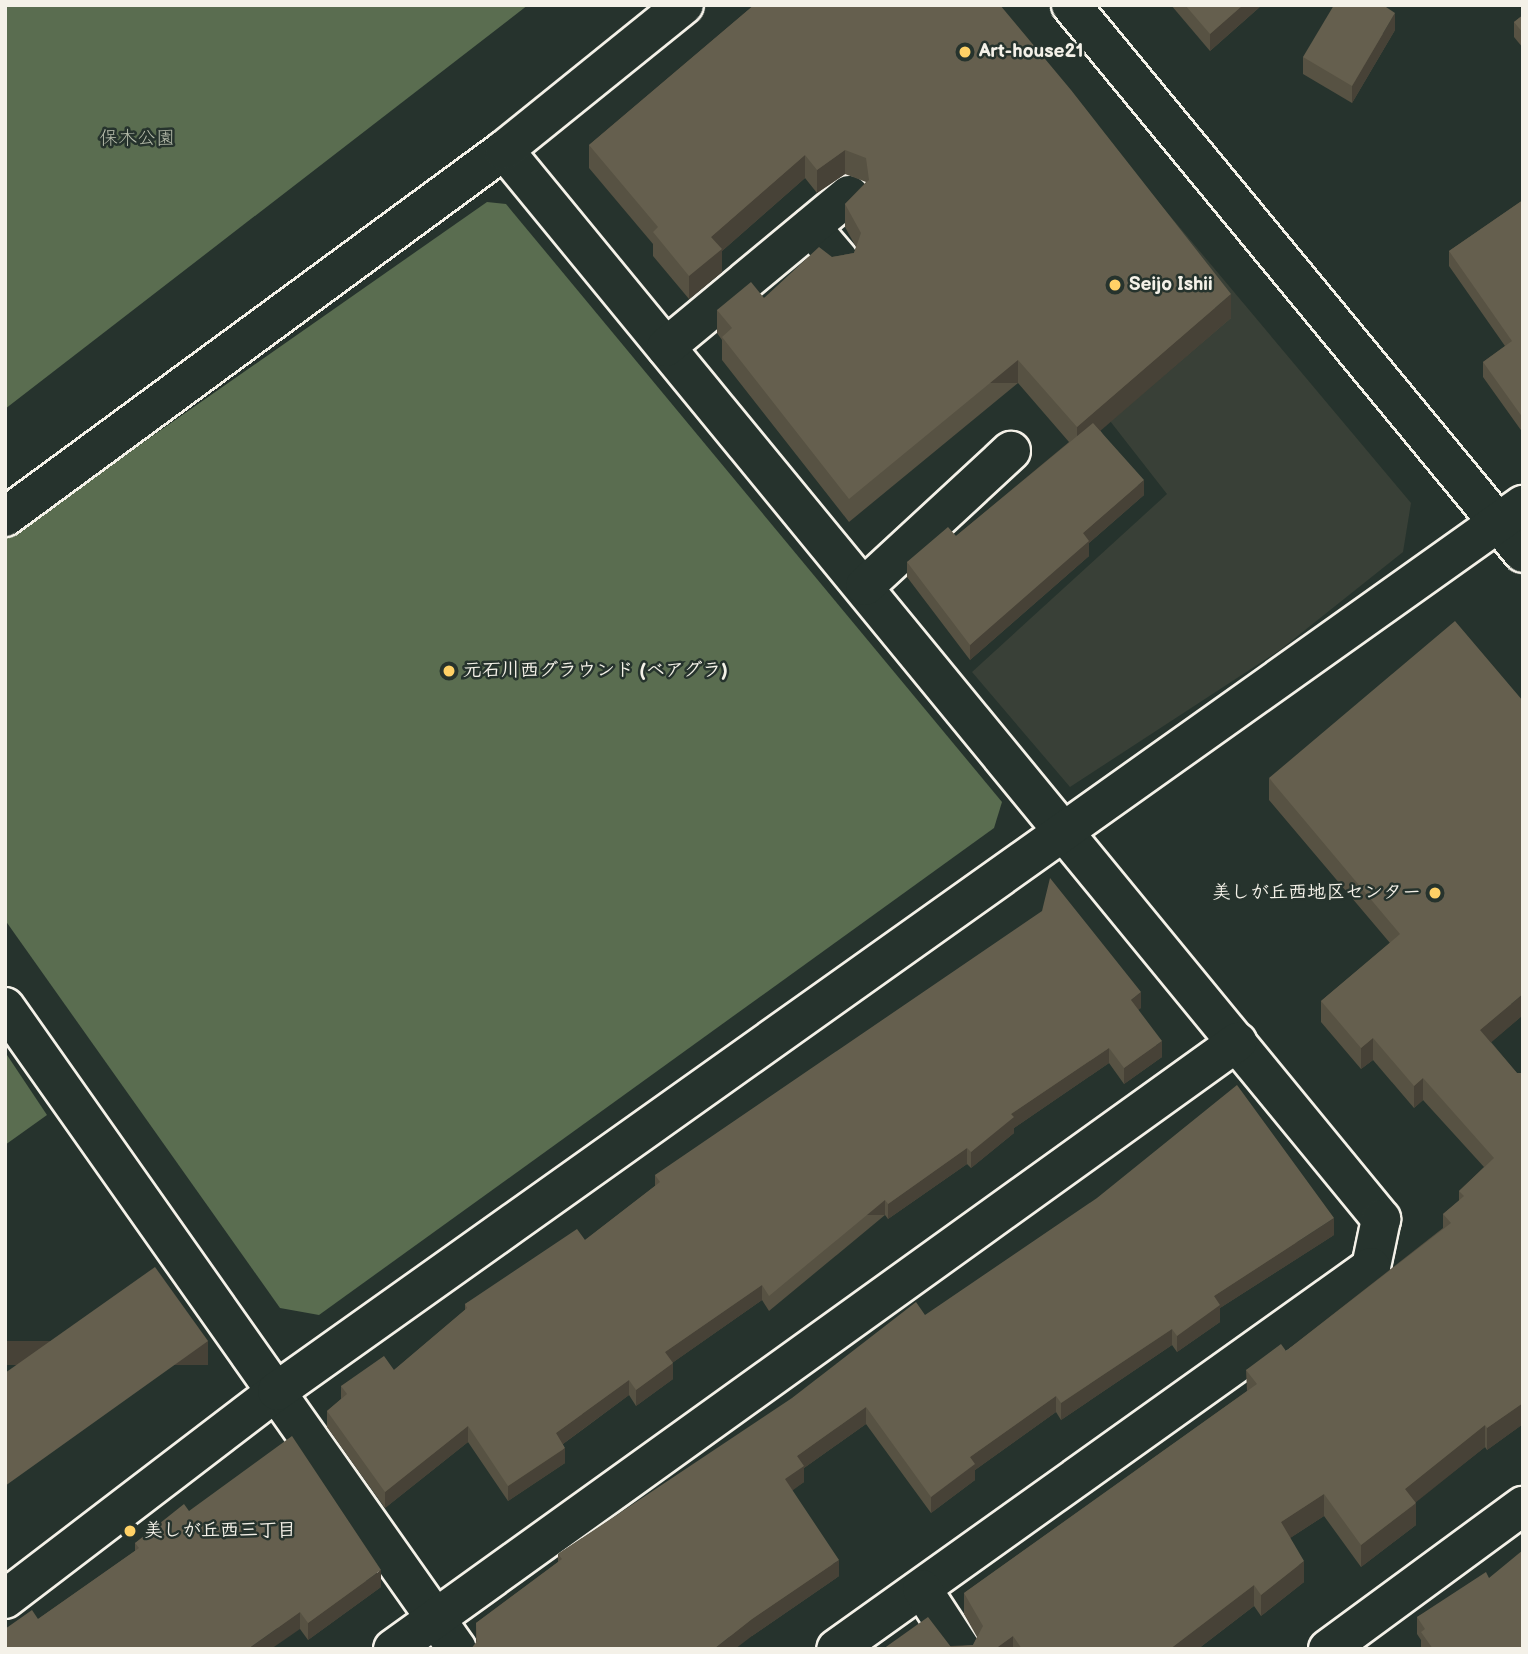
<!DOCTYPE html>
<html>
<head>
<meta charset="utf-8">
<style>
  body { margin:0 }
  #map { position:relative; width:1528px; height:1654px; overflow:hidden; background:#26332d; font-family:"Balsamiq Sans","Klee One",sans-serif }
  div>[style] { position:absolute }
  .built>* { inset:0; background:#394037 }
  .green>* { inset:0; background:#5a6d50 }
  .roads { filter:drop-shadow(2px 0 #f4f1e8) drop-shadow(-2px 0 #f4f1e8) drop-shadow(0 2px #f4f1e8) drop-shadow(0 -2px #f4f1e8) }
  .minor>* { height:38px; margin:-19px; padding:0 19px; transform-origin:19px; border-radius:19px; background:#26332d }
  .wall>* { inset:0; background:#575243 }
  .shaded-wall>* { inset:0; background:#474237; transform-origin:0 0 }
  .building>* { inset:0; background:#655f4e }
  .dots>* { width:19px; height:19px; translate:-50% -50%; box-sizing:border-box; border:4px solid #26332d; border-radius:50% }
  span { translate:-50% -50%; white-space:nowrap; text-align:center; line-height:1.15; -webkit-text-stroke:5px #26332d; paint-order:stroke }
  .poi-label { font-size:19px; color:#f4f1e8; font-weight:700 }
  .left { translate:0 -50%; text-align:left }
  .right { translate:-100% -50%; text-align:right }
  .park-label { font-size:19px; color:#b6bcab }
  .frame { position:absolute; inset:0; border:7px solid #f4f1e8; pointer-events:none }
</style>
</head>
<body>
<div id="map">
  <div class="built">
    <i style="clip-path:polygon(1109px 143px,1411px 503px,1403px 552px,1280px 650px,1070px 787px,972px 672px,1167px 494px,1078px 380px)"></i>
  </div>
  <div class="green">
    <i style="clip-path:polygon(5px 5px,528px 5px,5px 409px)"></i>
    <i style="clip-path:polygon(487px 202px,506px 204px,1002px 802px,994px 828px,319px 1315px,280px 1308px,5px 920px,5px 539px)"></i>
    <i style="clip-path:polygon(5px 1052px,47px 1115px,5px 1145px)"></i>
  </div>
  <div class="roads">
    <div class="minor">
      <i style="left:1071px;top:5px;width:710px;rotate:50.48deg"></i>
      <i style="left:504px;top:150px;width:1383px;rotate:50.63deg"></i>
      <i style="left:1381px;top:1219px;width:49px;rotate:101.8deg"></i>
      <i style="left:1371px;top:1267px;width:657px;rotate:144.47deg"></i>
      <i style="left:811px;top:227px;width:43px;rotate:49.7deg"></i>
      <i style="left:666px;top:347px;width:238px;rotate:-39.7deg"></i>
      <i style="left:5px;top:517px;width:619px;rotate:-36.33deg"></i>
      <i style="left:504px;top:150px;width:231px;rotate:-38.9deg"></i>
      <i style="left:865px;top:586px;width:199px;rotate:-42.8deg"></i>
      <i style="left:5px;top:1007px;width:785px;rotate:54.85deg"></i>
      <i style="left:922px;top:1589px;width:72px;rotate:57deg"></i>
      <i style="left:5px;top:1599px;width:342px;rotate:-37.4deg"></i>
      <i style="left:277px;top:1391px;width:1529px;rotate:-35.42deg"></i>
      <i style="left:393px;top:1649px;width:1040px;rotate:-35.72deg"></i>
      <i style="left:1328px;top:1649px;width:242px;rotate:-36.3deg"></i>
    </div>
  </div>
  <div class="wall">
    <i style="clip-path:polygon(754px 5px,1231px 318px,1100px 430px,1144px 495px,1089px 543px,1089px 556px,970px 660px,907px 577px,907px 562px,956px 536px,1069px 442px,1018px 383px,849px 522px,722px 360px,722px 340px,717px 333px,717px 310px,764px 298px,832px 257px,854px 253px,856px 247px,845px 227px,845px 204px,866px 182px,845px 174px,817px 193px,805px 178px,722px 251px,722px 272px,689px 299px,653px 256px,653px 244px,589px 168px,589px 145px)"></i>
    <i style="clip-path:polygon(1171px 5px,1262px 5px,1210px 51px)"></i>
    <i style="clip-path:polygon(1523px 15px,1523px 48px,1514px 37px,1514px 22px)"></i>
    <i style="clip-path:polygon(1395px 30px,1352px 103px,1303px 74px,1303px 57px)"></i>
    <i style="clip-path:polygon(1523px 200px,1523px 433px,1483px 377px,1483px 362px,1505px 346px,1449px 266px,1449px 251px)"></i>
    <i style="clip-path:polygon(1269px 778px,1523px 1015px,1491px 1042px,1517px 1073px,1523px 1073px,1523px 1424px,1487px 1450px,1485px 1447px,1415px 1502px,1416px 1525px,1361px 1567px,1324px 1516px,1290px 1538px,1304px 1582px,1261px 1616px,1254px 1606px,1198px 1649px,883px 1649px,973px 1645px,977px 1637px,964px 1614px,964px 1593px,1247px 1391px,1246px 1370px,1286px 1351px,1443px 1228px,1443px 1214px,1459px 1201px,1459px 1191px,1484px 1167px,1423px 1100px,1414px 1108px,1373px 1060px,1361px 1069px,1321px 1022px,1321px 1001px,1390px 943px,1269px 800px)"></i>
    <i style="clip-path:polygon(1141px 1008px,1138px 1010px,1162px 1057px,1124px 1084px,1109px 1063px,1014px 1128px,1014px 1133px,971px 1168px,967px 1164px,888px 1219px,885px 1215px,769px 1311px,762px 1300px,672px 1363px,673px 1379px,636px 1406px,629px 1395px,563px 1444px,565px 1463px,508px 1501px,468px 1442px,385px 1508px,327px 1427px,327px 1411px,341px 1399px,341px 1386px,394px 1370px,465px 1310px,465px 1304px,585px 1240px,655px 1186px,655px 1175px)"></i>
    <i style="clip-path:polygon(1334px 1235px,1220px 1308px,1220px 1322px,1177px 1352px,1172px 1345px,1061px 1420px,1056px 1412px,975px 1470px,975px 1480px,931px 1513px,866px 1424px,804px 1468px,804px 1482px,792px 1490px,839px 1576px,752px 1636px,476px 1642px,476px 1623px,558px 1562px,558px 1554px,925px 1315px)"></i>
    <i style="clip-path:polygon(189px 1511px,381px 1587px,308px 1640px,300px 1629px,38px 1619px,135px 1551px,135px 1543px)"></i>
    <i style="clip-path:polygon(1489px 1578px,1523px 1649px,1421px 1649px,1421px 1640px,1417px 1634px,1417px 1617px)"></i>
  </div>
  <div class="shaded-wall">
    <i style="clip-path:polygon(1243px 5px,1262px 5px,1210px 51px,1210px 34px)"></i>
    <i style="clip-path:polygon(1395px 13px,1395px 30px,1352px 103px,1352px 86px)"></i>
    <i style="clip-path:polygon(845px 150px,845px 174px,817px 193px,817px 170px)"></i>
    <i style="clip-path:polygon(805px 155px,805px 178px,722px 251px,722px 272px,689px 299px,689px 276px,711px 237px)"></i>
    <i style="clip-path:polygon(1231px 294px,1231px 318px,1077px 451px,1077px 427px)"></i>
    <i style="left:1018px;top:360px;width:23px;height:219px;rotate:90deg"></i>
    <i style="clip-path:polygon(1144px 480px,1144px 495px,1089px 543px,1089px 556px,970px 660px,970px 645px,1083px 533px)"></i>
    <i style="clip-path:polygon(1141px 992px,1141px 1008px,1131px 1015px,1131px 1000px)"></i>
    <i style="clip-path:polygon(1523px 994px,1523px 1015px,1480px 1052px,1480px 1030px)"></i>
    <i style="clip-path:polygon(1373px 1038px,1373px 1060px,1361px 1069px,1361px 1048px)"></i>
    <i style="clip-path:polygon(1162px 1041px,1162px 1057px,1124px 1084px,1124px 1068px)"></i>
    <i style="clip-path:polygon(1109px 1048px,1109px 1063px,1014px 1128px,1014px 1133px,971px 1168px,971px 1152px,1011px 1114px)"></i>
    <i style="clip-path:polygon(1423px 1078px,1423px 1100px,1414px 1108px,1414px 1086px)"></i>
    <i style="clip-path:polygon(967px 1148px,967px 1164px,888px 1219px,888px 1204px)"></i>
    <i style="left:885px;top:1200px;width:15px;height:151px;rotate:90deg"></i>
    <i style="clip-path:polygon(1334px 1218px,1334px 1235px,1220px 1308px,1220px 1322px,1177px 1352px,1177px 1336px,1214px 1296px)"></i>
    <i style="clip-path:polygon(762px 1285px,762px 1300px,665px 1368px,665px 1352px)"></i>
    <i style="clip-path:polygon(1172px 1329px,1172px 1345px,1061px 1420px,1061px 1403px)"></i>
    <i style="left:208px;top:1341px;width:24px;height:249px;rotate:90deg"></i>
    <i style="clip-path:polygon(673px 1363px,673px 1379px,636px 1406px,636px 1390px)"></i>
    <i style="clip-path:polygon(629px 1380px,629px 1395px,556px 1449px,556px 1433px)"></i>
    <i style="clip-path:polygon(1056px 1396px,1056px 1412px,975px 1470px,975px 1480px,931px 1513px,931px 1497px,970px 1457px)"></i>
    <i style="clip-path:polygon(1523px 1403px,1523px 1424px,1487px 1450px,1487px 1428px)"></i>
    <i style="clip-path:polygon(866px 1407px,866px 1424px,804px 1468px,804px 1482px,785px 1496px,785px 1479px,797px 1456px)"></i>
    <i style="clip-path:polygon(1485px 1425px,1485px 1447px,1405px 1511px,1405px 1489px)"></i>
    <i style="clip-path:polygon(468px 1426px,468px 1442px,385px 1508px,385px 1492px)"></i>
    <i style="clip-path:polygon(565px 1448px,565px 1463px,508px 1501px,508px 1486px)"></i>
    <i style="clip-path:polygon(1324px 1494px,1324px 1516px,1281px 1544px,1281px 1522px)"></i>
    <i style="clip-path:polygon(1416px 1503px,1416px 1525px,1361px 1567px,1361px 1545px)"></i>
    <i style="clip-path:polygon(839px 1560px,839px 1576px,752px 1636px,735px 1649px,714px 1649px,752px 1619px)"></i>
    <i style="clip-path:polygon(1304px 1561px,1304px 1582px,1261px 1616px,1261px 1595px)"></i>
    <i style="clip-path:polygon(381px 1570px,381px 1587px,308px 1640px,308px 1623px)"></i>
    <i style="clip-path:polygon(1254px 1585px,1254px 1606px,1198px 1649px,1170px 1649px)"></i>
    <i style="clip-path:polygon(300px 1612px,300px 1629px,271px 1649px,248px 1649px)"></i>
    <i style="clip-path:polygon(1013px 1636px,1013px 1649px,995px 1649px)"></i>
  </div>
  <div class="building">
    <i style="clip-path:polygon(754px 5px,1000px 5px,1071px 90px,1231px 294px,1077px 427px,1018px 360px,849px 499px,722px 337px,732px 328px,717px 310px,751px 282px,764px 298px,819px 247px,832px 257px,854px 253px,861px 233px,845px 204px,869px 180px,866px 158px,845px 150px,817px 170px,805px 155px,711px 237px,722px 249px,689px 276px,653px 232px,658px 227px,589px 145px)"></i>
    <i style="clip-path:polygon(1185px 5px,1243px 5px,1210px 34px)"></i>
    <i style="clip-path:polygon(1334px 5px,1383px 5px,1395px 13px,1352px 86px,1303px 57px)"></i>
    <i style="clip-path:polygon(1523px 15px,1523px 33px,1514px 22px)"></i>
    <i style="clip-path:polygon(1523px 200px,1523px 418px,1483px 362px,1512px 341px,1449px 251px)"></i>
    <i style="clip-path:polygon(1093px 423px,1144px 480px,1083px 533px,1089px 541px,970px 645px,907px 562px,948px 527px,956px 536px)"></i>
    <i style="clip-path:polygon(1455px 621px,1523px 701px,1523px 994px,1480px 1030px,1517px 1073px,1523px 1073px,1523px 1403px,1487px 1428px,1485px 1425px,1405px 1489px,1416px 1503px,1361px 1545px,1324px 1494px,1281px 1522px,1304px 1561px,1261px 1595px,1254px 1585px,1170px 1649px,1022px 1649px,1013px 1636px,995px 1649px,883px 1649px,928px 1617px,951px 1647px,973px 1645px,983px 1626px,964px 1593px,1257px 1384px,1246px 1370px,1281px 1344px,1286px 1351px,1451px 1223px,1443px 1214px,1464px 1196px,1459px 1191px,1494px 1158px,1423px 1078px,1414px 1086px,1373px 1038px,1361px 1048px,1321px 1001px,1400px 934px,1269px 778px)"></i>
    <i style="clip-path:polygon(1050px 878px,1141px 992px,1131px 1000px,1162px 1041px,1124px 1068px,1109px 1048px,1011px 1114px,1014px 1117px,971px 1152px,967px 1148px,888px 1204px,885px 1200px,769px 1296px,762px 1285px,665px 1352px,673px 1363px,636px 1390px,629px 1380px,556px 1433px,565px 1448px,508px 1486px,468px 1426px,385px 1492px,327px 1411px,347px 1394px,341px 1386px,384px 1356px,394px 1370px,467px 1308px,465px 1304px,577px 1229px,585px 1240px,660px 1182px,655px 1175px,1042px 911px)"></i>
    <i style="clip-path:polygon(1237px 1085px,1334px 1218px,1214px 1296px,1220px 1305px,1177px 1336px,1172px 1329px,1061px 1403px,1056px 1396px,970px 1457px,975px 1464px,931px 1497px,866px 1407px,797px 1456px,804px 1466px,785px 1479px,839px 1560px,752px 1619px,714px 1649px,471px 1649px,477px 1641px,476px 1623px,562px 1559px,558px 1554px,792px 1398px,916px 1302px,925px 1315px,1097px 1198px)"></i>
    <i style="clip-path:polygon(155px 1267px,208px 1341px,5px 1486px,5px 1373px)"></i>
    <i style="clip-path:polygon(292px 1436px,381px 1570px,308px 1623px,300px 1612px,248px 1649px,5px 1649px,5px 1629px,32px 1610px,38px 1619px,139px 1548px,135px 1543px,184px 1504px,189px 1511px)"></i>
    <i style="clip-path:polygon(1523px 1550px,1523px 1649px,1433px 1649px,1421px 1632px,1425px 1629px,1417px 1617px,1486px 1572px,1489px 1578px)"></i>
  </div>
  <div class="dots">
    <i style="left:965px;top:52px;background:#ffd166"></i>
    <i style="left:1115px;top:285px;background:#ffd166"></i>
    <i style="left:449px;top:671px;background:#ffd166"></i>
    <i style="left:1435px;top:893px;background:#ffd166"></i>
    <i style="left:130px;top:1531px;background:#ffd166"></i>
  </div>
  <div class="poi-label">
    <span class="left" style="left:979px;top:52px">Art-house21</span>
    <span class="left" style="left:1129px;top:285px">Seijo Ishii</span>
    <span class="left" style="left:463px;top:671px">元石川西グラウンド (ベアグラ)</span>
    <span class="right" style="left:1421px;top:893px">美しが丘西地区センター</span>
    <span class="left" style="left:144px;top:1531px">美しが丘西三丁目</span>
  </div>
  <div class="park-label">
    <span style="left:137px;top:139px">保木公園</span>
  </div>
  <div class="frame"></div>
</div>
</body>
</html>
